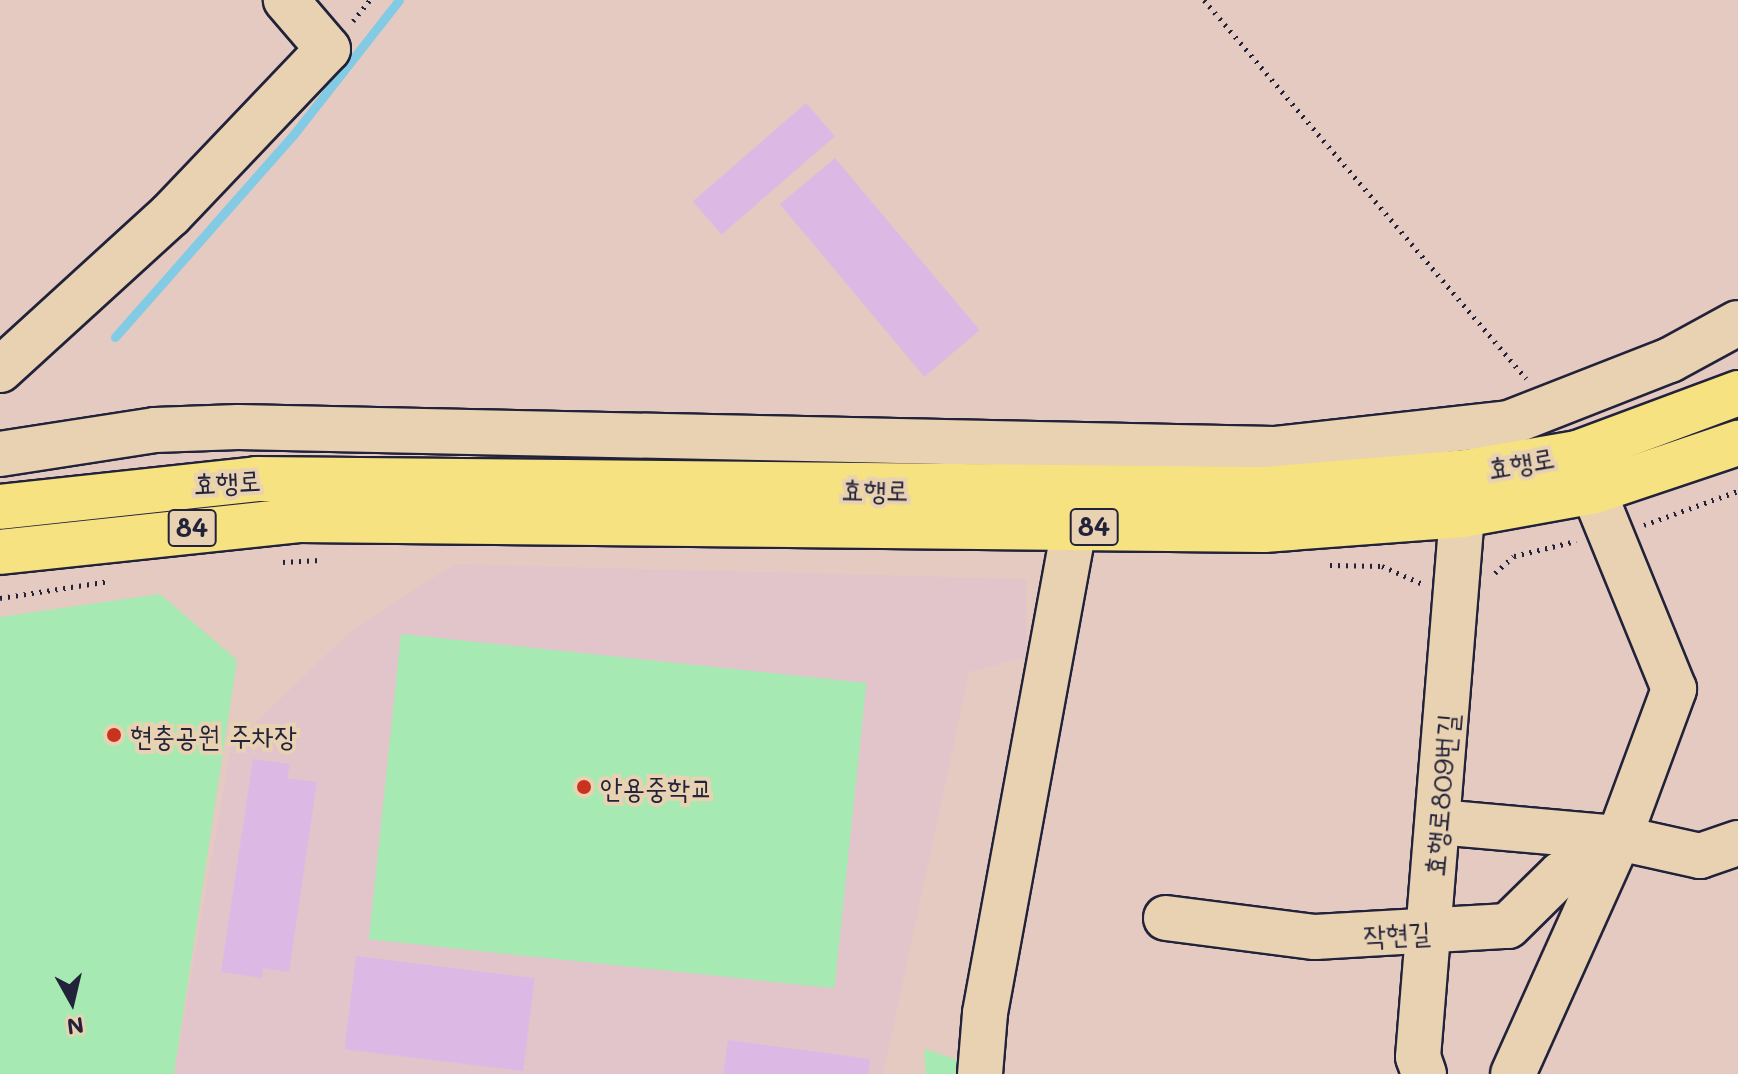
<!DOCTYPE html>
<html>
<head>
<meta charset="utf-8">
<style>
  body { margin:0 }
  #map { position:relative; width:1738px; height:1074px; overflow:hidden; background:#e4cac0; font-family:Mali,"Poor Story",sans-serif }
  div>[style] { position:absolute }
  .built>* { inset:0; background:#e1c5cb }
  .green>* { inset:0; background:#a7e9b2; transform-origin:0 0 }
  .stream>* { height:9px; margin:-4.5px; padding:0 4.5px; transform-origin:4.5px; border-radius:4.5px; background:#83cbe4 }
  .building>* { inset:0; background:#dbb9e4; transform-origin:0 0 }
  .path>* { height:5px; margin-top:-2.5px; transform-origin:0; background:repeating-linear-gradient(90deg,#22223b 0 2px,transparent 0 8px) }
  .roads { filter:drop-shadow(2px 0 #22223b) drop-shadow(-2px 0 #22223b) drop-shadow(0 2px #22223b) drop-shadow(0 -2px #22223b) }
  .minor>* { height:44px; margin:-22px; padding:0 22px; transform-origin:22px; border-radius:22px; background:#e8d2b1 }
  .major>* { height:44px; margin:-22px; padding:0 22px; transform-origin:22px; border-radius:22px; background:#f6e281 }
  .dots>* { width:22px; height:22px; translate:-50% -50%; box-sizing:border-box; border:4px solid #e8d2b1; border-radius:50% }
  span { translate:-50% -50%; white-space:nowrap; text-align:center; line-height:1.15; -webkit-text-stroke:8px #e8d2b1; paint-order:stroke }
  .shield-label span { padding:2px 6px; background:#e8d2b1; border:2px solid; border-radius:6px; -webkit-text-stroke-width:0 }
  .shield-label { font-size:26px; color:#22223b; font-weight:700 }
  .street-label { font-size:28px; color:#22223b }
  .poi-label { font-size:28px; color:#22223b }
  .left { translate:0 -50%; text-align:left }
  .north { position:absolute; left:32px; top:962px; width:80px; height:80px; -webkit-text-stroke:6px #e8d2b1; paint-order:stroke; rotate:172deg; font-size:22px; font-weight:700; line-height:32px; text-align:center; color:#22223b }
  .north::after { content:''; display:block; margin:auto; width:28px; height:36px; background:#22223b; clip-path:polygon(50% 0,100% 100%,50% 72%,0 100%) }
</style>
</head>
<body>
<div id="map">
  <div class="built">
    <i style="clip-path:polygon(455px 564px,1026px 579px,1026px 657px,969px 672px,883px 1074px,174px 1074px,231px 746px,352px 630px)"></i>
  </div>
  <div class="green">
    <i style="clip-path:polygon(160px 594px,237px 660px,174px 1074px,0 1074px,0 617px)"></i>
    <i style="left:401px;top:634px;width:468px;height:307px;rotate:6deg"></i>
    <i style="clip-path:polygon(924px 1049px,967px 1063px,966px 1074px,926px 1074px)"></i>
  </div>
  <div class="stream">
    <i style="left:115px;top:337px;width:271px;rotate:-48.6deg"></i>
    <i style="left:294px;top:134px;width:170px;rotate:-51.9deg"></i>
  </div>
  <div class="building">
    <i style="left:806px;top:103px;width:44px;height:150px;rotate:49deg"></i>
    <i style="left:835px;top:158px;width:225px;height:72px;rotate:50deg"></i>
    <i style="clip-path:polygon(253px 759px,290px 764px,287px 778px,317px 782px,289px 972px,263px 968px,262px 978px,221px 972px)"></i>
    <i style="left:356px;top:956px;width:180px;height:94px;rotate:7deg"></i>
    <i style="clip-path:polygon(728px 1040px,870px 1059px,868px 1074px,723px 1074px)"></i>
  </div>
  <div class="path">
    <i style="left:1204px;top:0;width:497px;rotate:49.6deg"></i>
    <i style="left:353px;top:21px;width:27px;rotate:-51deg"></i>
    <i style="left:1644px;top:525px;width:100px;rotate:-19.9deg"></i>
    <i style="left:283px;top:562px;width:37px;rotate:-3deg"></i>
    <i style="left:1330px;top:565px;width:52px;rotate:1.1deg"></i>
    <i style="left:1382px;top:566px;width:45px;rotate:23.7deg"></i>
    <i style="left:1495px;top:573px;width:25px;rotate:-42deg"></i>
    <i style="left:1514px;top:556px;width:64px;rotate:-13.6deg"></i>
    <i style="left:0;top:598px;width:111px;rotate:-8.8deg"></i>
  </div>
  <div class="roads">
    <div class="minor">
      <i style="left:0;top:370px;width:230px;rotate:-42.4deg"></i>
      <i style="left:170px;top:215px;width:229px;rotate:-46.4deg"></i>
      <i style="left:328px;top:49px;width:65px;rotate:-130.6deg"></i>
      <i style="left:0;top:454px;width:157px;rotate:-8.8deg"></i>
      <i style="left:155px;top:430px;width:83px;rotate:-2.1deg"></i>
      <i style="left:238px;top:427px;width:1036px;rotate:1.22deg"></i>
      <i style="left:1274px;top:449px;width:236px;rotate:-6.3deg"></i>
      <i style="left:1509px;top:423px;width:173px;rotate:-21.4deg"></i>
      <i style="left:1670px;top:360px;width:77px;rotate:-28.6deg"></i>
      <i style="left:1438px;top:822px;width:182px;rotate:5.1deg"></i>
      <i style="left:1619px;top:838px;width:83px;rotate:12.5deg"></i>
      <i style="left:1700px;top:856px;width:40px;rotate:-18.9deg"></i>
      <i style="left:1166px;top:918px;width:150px;rotate:7.3deg"></i>
      <i style="left:1315px;top:937px;width:193px;rotate:-3.3deg"></i>
      <i style="left:1508px;top:926px;width:74px;rotate:-44.5deg"></i>
      <i style="left:1561px;top:874px;width:47px;rotate:-13.4deg"></i>
      <i style="left:980px;top:1074px;width:61px;rotate:-85.3deg"></i>
      <i style="left:985px;top:1013px;width:494px;rotate:-79.6deg"></i>
      <i style="left:1424px;top:1074px;width:18px;rotate:-109deg"></i>
      <i style="left:1418px;top:1057px;width:544px;rotate:-85.36deg"></i>
      <i style="left:1513px;top:1074px;width:259px;rotate:-65.8deg"></i>
      <i style="left:1619px;top:838px;width:159px;rotate:-69.7deg"></i>
      <i style="left:1674px;top:689px;width:252px;rotate:-112.2deg"></i>
    </div>
    <div class="major">
      <i style="left:0;top:507px;width:258px;rotate:-6.2deg"></i>
      <i style="left:256px;top:479px;width:1008px;rotate:0.57deg"></i>
      <i style="left:1264px;top:489px;width:204px;rotate:-4.8deg"></i>
      <i style="left:1467px;top:472px;width:112px;rotate:-9.8deg"></i>
      <i style="left:1577px;top:453px;width:172px;rotate:-20.4deg"></i>
      <i style="left:0;top:552px;width:302px;rotate:-6.1deg"></i>
      <i style="left:300px;top:520px;width:964px;rotate:0.59deg"></i>
      <i style="left:1264px;top:530px;width:199px;rotate:-4.3deg"></i>
      <i style="left:1462px;top:515px;width:135px;rotate:-10.2deg"></i>
      <i style="left:1595px;top:491px;width:151px;rotate:-18.6deg"></i>
    </div>
  </div>
  <div class="dots">
    <i style="left:114px;top:735px;background:#c8321e"></i>
    <i style="left:584px;top:787px;background:#c8321e"></i>
  </div>
  <div class="shield-label">
    <span style="left:1094px;top:527px">84</span>
    <span style="left:192px;top:528px">84</span>
  </div>
  <div class="street-label">
    <span style="left:1521px;top:462px;rotate:-10deg">효행로</span>
    <span style="left:227px;top:481px;rotate:-3deg">효행로</span>
    <span style="left:875px;top:489px;rotate:1deg">효행로</span>
    <span style="left:1440px;top:795px;rotate:-85deg">효행로809번길</span>
    <span style="left:1397px;top:933px;rotate:-3deg">작현길</span>
  </div>
  <div class="poi-label">
    <span class="left" style="left:130px;top:735px">현충공원 주차장</span>
    <span class="left" style="left:600px;top:787px">안용중학교</span>
  </div>
  <div class="north">N</div>
</div>
</body>
</html>
